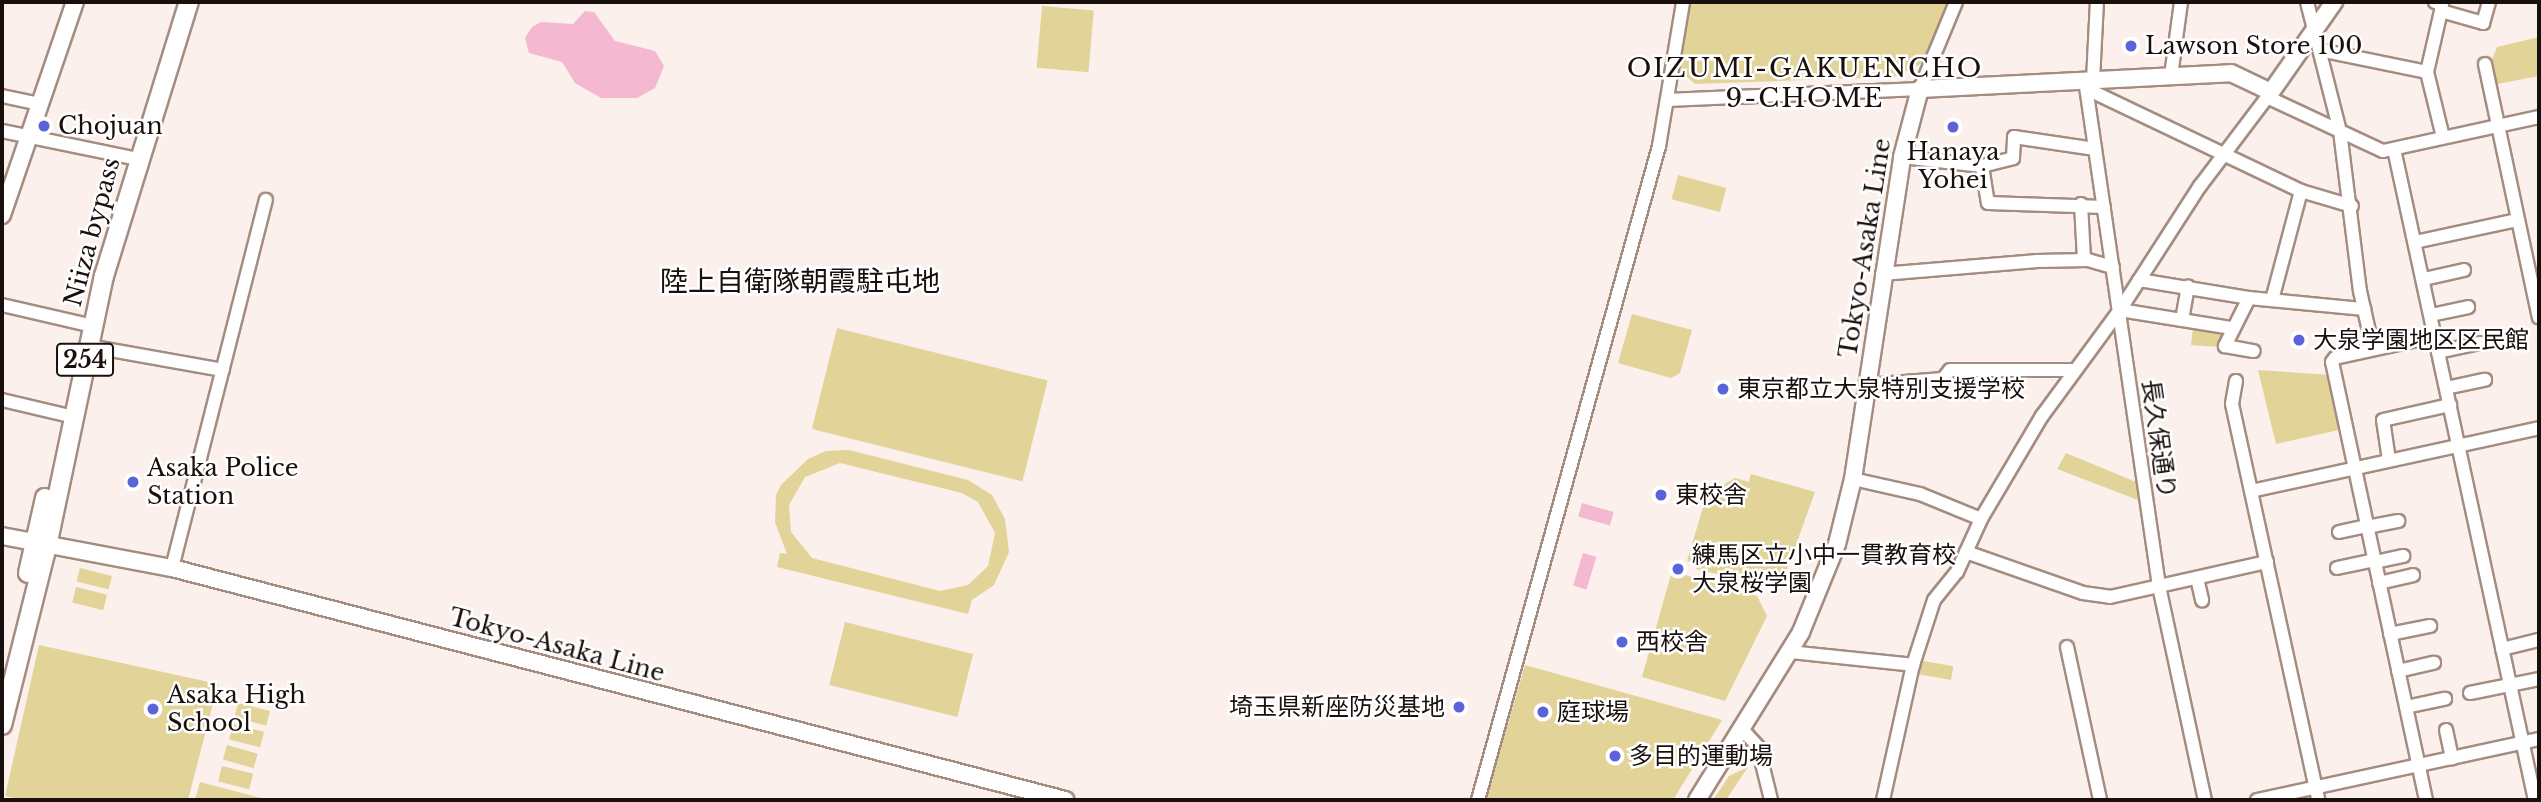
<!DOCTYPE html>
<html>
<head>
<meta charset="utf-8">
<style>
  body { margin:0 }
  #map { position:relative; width:2541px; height:802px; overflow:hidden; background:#fbf0eb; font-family:"Libre Baskerville","Noto Sans JP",serif }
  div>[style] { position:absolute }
  .green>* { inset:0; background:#e2d398; transform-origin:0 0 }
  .water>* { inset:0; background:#f5b8d1; transform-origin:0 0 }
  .roads { filter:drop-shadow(2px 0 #a58c81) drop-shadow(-2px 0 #a58c81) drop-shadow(0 2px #a58c81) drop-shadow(0 -2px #a58c81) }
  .minor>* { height:12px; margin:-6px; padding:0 6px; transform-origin:6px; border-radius:6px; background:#fff }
  .major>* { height:16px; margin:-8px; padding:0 8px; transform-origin:8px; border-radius:8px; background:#fff }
  .highway>* { height:18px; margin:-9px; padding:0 9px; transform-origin:9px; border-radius:9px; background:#fff }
  .dots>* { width:19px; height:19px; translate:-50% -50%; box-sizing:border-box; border:4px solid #fff; border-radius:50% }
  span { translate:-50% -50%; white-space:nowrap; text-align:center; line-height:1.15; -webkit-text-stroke:5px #fff; paint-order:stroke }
  .shield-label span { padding:2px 5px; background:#fff; border:2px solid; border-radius:5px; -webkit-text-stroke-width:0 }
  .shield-label { font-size:23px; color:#19100d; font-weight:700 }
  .poi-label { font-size:24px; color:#19100d }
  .left { translate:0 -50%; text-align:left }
  .right { translate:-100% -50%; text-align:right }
  .street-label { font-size:24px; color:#19100d }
  .neighbourhood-label { font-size:26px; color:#19100d; letter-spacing:2px }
  .quarter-label { font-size:28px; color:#19100d }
  .frame { position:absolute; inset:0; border:4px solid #19100d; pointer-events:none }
</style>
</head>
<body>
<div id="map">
  <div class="green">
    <i style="clip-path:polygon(1690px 2px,1948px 2px,1921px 64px,1893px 77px,1695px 84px,1679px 70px)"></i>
    <i style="left:1042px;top:6px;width:52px;height:62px;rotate:5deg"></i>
    <i style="clip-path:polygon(2539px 37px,2539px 76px,2492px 85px,2489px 68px,2497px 47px)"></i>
    <i style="left:1678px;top:175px;width:50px;height:25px;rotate:15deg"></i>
    <i style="clip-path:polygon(1632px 314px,1692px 330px,1680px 373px,1671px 378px,1618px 363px)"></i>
    <i style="clip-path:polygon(2193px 327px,2223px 331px,2220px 347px,2191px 345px)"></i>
    <i style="left:837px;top:328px;width:217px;height:104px;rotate:14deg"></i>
    <i style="clip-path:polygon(2258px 370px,2331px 375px,2343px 429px,2276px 444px)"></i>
    <i style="clip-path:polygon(evenodd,849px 450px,968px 480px,992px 495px,1005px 519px,1009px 552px,994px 585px,972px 600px,968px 614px,777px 567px,780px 553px,787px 554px,775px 522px,776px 495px,781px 485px,808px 459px,826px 451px,849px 450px,840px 463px,962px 493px,978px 502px,995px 533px,988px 566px,968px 585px,940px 591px,812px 558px,791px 532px,789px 505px,805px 477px,840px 463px)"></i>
    <i style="clip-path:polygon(2066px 453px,2136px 482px,2138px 500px,2057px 469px)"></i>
    <i style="clip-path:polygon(1751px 474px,1815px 492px,1780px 589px,1696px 569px,1697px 564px,1687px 561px,1707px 494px,1735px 478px,1749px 482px)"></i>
    <i style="left:80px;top:568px;width:33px;height:14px;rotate:14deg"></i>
    <i style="clip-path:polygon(1672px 571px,1757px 596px,1767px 616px,1725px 701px,1642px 677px)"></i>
    <i style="left:76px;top:587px;width:32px;height:16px;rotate:14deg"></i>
    <i style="left:845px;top:622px;width:132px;height:65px;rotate:14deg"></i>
    <i style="clip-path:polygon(39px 645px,218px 684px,188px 800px,23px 800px,5px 796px)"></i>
    <i style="left:1918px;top:660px;width:36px;height:14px;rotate:10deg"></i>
    <i style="clip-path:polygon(1525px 665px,1722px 720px,1673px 800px,1486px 800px)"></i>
    <i style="left:238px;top:703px;width:33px;height:15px;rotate:14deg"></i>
    <i style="left:233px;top:724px;width:32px;height:16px;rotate:14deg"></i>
    <i style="left:227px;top:745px;width:32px;height:15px;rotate:16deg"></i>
    <i style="left:222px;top:766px;width:32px;height:16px;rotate:14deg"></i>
    <i style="clip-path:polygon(1748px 767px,1726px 800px,1713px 800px,1729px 776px)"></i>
    <i style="clip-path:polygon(200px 782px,261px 798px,261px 800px,195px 800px)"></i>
  </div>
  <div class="water">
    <i style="clip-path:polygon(585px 11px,594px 12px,615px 41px,655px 51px,664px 66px,655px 88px,637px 98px,601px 98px,575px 83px,562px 62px,529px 53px,525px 38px,532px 27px,541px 22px,573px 24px)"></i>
    <i style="left:1582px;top:503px;width:33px;height:14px;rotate:16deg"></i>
    <i style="left:1583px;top:553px;width:14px;height:34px;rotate:17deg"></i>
  </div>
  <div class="roads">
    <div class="minor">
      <i style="left:2307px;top:2px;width:133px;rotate:75.7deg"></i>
      <i style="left:2340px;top:131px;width:161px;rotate:82.9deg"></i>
      <i style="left:2360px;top:291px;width:59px;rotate:77.4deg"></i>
      <i style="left:2435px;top:2px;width:7px;rotate:16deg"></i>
      <i style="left:2442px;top:4px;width:7px;rotate:98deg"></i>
      <i style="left:2441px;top:11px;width:44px;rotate:15.9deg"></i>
      <i style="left:2483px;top:23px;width:22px;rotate:-74deg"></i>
      <i style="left:2441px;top:11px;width:63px;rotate:102.9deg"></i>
      <i style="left:2427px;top:72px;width:67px;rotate:76.2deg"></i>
      <i style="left:2320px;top:50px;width:109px;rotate:11.6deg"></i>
      <i style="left:2485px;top:64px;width:259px;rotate:78deg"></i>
      <i style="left:2171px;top:76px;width:75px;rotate:-82.3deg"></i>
      <i style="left:2085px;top:80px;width:511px;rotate:81.68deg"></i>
      <i style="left:2159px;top:586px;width:219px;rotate:77.9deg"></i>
      <i style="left:2093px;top:80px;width:78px;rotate:-87.1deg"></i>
      <i style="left:2087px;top:89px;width:237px;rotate:25.5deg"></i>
      <i style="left:2301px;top:191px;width:53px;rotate:16.4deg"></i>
      <i style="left:2px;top:96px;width:39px;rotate:12deg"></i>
      <i style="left:2267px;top:97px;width:128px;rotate:25deg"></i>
      <i style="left:2383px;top:151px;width:160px;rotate:-12.3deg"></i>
      <i style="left:1667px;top:100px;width:253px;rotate:-2.5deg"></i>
      <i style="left:1920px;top:89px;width:94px;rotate:-67.5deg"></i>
      <i style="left:2px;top:131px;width:138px;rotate:11.7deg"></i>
      <i style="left:2394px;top:149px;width:666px;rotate:77.78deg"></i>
      <i style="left:1902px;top:157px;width:81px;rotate:6.4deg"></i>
      <i style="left:1982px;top:166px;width:32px;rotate:-14deg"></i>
      <i style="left:2013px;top:158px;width:21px;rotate:-87deg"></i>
      <i style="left:2014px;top:137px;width:82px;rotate:8.4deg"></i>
      <i style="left:1982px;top:166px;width:37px;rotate:81deg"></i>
      <i style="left:1988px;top:203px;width:116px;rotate:2deg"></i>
      <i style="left:2081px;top:204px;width:56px;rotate:86.9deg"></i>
      <i style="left:2415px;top:242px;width:105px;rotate:-12.1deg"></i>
      <i style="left:1882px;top:274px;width:156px;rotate:-4.8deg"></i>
      <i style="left:2037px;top:261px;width:51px;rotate:-1.1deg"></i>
      <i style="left:2088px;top:260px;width:26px;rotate:16deg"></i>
      <i style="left:2424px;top:279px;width:41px;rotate:-12.7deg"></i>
      <i style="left:2139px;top:280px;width:111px;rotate:9.3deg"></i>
      <i style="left:2249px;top:298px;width:116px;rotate:5.5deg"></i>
      <i style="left:2249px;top:298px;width:54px;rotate:116.6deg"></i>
      <i style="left:2225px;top:346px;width:29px;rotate:10deg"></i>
      <i style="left:2272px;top:300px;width:113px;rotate:-75.1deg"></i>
      <i style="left:2px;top:305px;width:84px;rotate:13deg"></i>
      <i style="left:2120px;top:310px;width:112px;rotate:9.2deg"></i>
      <i style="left:2431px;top:315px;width:38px;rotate:-12deg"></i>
      <i style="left:2182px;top:320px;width:34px;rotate:-80deg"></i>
      <i style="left:88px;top:346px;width:137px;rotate:10.1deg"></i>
      <i style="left:2438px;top:352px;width:43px;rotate:-12.1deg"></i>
      <i style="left:2236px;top:381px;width:23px;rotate:100deg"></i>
      <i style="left:2232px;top:404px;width:405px;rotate:77.7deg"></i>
      <i style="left:1866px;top:385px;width:77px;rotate:-4.5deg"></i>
      <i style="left:1943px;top:379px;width:11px;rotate:-52deg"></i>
      <i style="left:1950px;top:370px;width:124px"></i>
      <i style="left:2446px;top:388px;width:40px;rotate:-12deg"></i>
      <i style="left:2px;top:400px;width:74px;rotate:13.3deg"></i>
      <i style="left:2389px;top:460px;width:40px;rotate:-98.5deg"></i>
      <i style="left:2383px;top:420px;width:69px;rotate:-12.6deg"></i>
      <i style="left:1853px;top:479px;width:69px;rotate:12.6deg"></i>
      <i style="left:1920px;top:494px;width:66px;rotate:22.3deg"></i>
      <i style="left:2251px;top:491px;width:295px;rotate:-12.3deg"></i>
      <i style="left:2367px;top:527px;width:32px;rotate:-11deg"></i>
      <i style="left:2339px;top:532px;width:29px;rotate:-12deg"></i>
      <i style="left:1966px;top:552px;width:124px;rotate:19.3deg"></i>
      <i style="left:2083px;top:593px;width:27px;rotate:8deg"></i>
      <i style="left:2110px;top:597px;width:161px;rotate:-12.6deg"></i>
      <i style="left:2375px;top:562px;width:29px;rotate:-12deg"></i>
      <i style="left:172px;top:568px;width:380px;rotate:-75.7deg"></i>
      <i style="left:2337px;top:568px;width:38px;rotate:-12deg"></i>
      <i style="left:2197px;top:578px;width:23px;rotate:77deg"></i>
      <i style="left:2379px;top:583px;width:35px;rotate:-13deg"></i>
      <i style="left:2390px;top:634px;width:41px;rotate:-11.3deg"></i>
      <i style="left:2067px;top:647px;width:157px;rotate:77.8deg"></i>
      <i style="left:2502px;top:649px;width:38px;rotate:-14deg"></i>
      <i style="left:1790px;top:652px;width:124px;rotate:6deg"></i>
      <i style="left:2398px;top:671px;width:37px;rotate:-13deg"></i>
      <i style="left:2470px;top:693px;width:70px;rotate:-11.5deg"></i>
      <i style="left:2406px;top:707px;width:40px;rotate:-12deg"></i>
      <i style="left:1742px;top:729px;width:24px;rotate:48deg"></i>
      <i style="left:1758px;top:747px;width:55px;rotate:76.2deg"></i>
      <i style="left:2446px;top:730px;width:29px;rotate:78deg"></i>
      <i style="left:1478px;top:800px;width:679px;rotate:-74.53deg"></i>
      <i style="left:1659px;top:146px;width:146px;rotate:-80.5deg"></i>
      <i style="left:1883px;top:800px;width:138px;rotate:-77.5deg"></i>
      <i style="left:1913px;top:665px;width:68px;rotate:-72.1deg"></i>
      <i style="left:1934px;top:600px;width:36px;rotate:-51deg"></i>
      <i style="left:1957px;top:572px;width:58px;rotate:-65.6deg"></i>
      <i style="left:1981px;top:519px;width:120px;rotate:-59.4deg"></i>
      <i style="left:2042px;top:416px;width:132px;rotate:-53.7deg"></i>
      <i style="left:2120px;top:310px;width:148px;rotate:-57.2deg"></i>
      <i style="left:2200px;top:186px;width:118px;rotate:-52.9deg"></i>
      <i style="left:2257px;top:800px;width:289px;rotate:-12.2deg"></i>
      <i style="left:2426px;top:800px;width:448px;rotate:-102.1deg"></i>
      <i style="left:2332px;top:362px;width:5px;rotate:-53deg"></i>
      <i style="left:2335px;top:358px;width:102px;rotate:-12.4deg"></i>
    </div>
    <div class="major">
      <i style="left:2px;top:215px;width:225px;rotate:-71.1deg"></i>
      <i style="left:2px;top:536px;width:173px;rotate:10.7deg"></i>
      <i style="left:172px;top:568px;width:923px;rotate:14.56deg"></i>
      <i style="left:1697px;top:800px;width:198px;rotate:-58.2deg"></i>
      <i style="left:1801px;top:632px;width:95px;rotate:-67.8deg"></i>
      <i style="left:1837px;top:544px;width:67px;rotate:-76.2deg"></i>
      <i style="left:1853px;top:479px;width:326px;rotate:-81.3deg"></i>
      <i style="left:1902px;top:157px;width:70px;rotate:-75.2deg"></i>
      <i style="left:1920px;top:89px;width:311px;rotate:-2.9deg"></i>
      <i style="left:2231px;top:73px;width:44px;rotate:25.4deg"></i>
      <i style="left:2271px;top:92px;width:110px;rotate:-55deg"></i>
    </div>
    <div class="highway">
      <i style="left:28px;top:573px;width:77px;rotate:-77.2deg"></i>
      <i style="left:2px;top:725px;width:185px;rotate:-75.9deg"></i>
      <i style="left:47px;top:546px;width:276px;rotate:-78.1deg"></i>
      <i style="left:104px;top:276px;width:287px;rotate:-72.8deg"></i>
    </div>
  </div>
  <div class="dots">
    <i style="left:2131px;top:46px;background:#5a63da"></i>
    <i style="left:44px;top:126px;background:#5a63da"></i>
    <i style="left:1953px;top:127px;background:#5a63da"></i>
    <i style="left:2299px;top:340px;background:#5a63da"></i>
    <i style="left:1723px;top:389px;background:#5a63da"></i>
    <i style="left:133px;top:482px;background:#5a63da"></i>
    <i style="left:1661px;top:495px;background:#5a63da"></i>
    <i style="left:1678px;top:569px;background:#5a63da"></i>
    <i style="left:1622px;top:642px;background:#5a63da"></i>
    <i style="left:1459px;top:707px;background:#5a63da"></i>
    <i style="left:153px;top:709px;background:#5a63da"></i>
    <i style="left:1543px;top:712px;background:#5a63da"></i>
    <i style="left:1615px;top:756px;background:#5a63da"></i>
  </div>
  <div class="shield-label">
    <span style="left:85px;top:360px">254</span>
  </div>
  <div class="poi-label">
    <span class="left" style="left:2145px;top:46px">Lawson Store 100</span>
    <span class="left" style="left:58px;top:126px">Chojuan</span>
    <span style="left:1953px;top:166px">Hanaya<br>Yohei</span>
    <span class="left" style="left:2313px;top:340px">大泉学園地区区民館</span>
    <span class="left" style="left:1737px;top:389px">東京都立大泉特別支援学校</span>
    <span class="left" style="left:147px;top:482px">Asaka Police<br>Station</span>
    <span class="left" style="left:1675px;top:495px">東校舎</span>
    <span class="left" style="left:1692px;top:569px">練馬区立小中一貫教育校<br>大泉桜学園</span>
    <span class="left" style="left:1636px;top:642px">西校舎</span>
    <span class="left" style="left:167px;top:709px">Asaka High<br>School</span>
    <span class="right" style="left:1445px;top:707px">埼玉県新座防災基地</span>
    <span class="left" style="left:1557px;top:712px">庭球場</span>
    <span class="left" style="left:1629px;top:756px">多目的運動場</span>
  </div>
  <div class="street-label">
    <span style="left:92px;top:232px;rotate:-75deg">Niiza bypass</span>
    <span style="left:1865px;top:248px;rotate:-81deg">Tokyo-Asaka Line</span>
    <span style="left:2159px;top:439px;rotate:82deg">長久保通り</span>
    <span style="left:557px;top:645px;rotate:15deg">Tokyo-Asaka Line</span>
  </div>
  <div class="neighbourhood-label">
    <span style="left:1805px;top:84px">OIZUMI-GAKUENCHO<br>9-CHOME</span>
  </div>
  <div class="quarter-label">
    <span style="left:800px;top:282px">陸上自衛隊朝霞駐屯地</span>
  </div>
  <div class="frame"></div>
</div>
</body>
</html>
